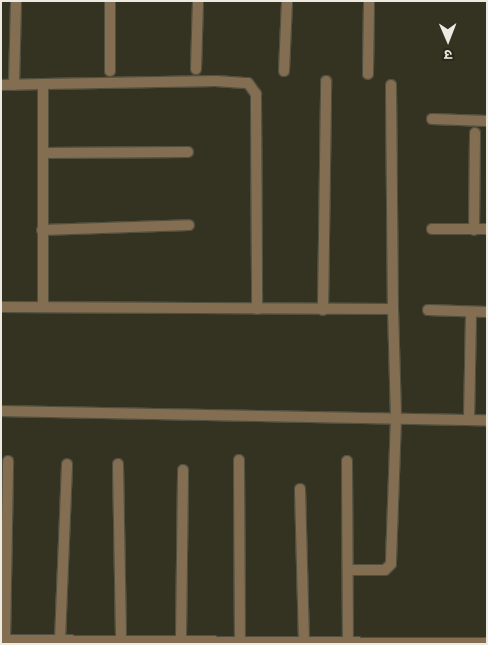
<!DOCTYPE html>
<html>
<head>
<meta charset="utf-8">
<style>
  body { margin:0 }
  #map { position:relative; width:488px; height:645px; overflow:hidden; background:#343221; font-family:"Asap Condensed","Noto Sans Devanagari",sans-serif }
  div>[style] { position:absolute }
  .roads { filter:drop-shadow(1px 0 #525040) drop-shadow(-1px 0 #525040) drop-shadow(0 1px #525040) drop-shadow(0 -1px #525040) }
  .minor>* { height:10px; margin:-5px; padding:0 5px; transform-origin:5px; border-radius:5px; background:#846e52 }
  span { translate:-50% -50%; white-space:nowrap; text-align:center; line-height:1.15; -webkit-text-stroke:4.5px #2a2817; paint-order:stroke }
  .frame { position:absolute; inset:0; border:2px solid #edebe1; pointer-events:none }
  .north { position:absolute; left:423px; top:15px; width:50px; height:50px; -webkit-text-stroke:4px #2a2817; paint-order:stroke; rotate:179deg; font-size:14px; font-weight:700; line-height:20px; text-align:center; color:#edebe1 }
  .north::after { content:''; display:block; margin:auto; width:18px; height:22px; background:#edebe1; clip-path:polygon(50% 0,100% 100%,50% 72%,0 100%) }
</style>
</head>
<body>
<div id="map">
  <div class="roads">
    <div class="minor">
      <i style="left:110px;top:1px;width:70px;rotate:90deg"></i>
      <i style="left:196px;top:69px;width:68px;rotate:-88.3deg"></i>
      <i style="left:284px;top:71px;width:70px;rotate:-87.5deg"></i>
      <i style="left:368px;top:74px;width:73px;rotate:-89.2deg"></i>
      <i style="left:1px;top:85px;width:42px;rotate:-1.4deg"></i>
      <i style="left:14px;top:85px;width:84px;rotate:-88.6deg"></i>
      <i style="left:391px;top:85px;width:224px;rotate:89.5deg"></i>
      <i style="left:432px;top:119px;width:55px;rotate:2.1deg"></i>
      <i style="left:43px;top:153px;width:145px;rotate:-0.4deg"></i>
      <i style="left:432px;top:229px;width:55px"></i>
      <i style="left:42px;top:230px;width:147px;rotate:-1.9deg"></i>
      <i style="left:474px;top:230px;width:97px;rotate:-89.4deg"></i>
      <i style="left:1px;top:307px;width:392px;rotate:0.3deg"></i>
      <i style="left:393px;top:309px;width:109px;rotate:88.4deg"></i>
      <i style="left:396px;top:418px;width:146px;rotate:92deg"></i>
      <i style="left:391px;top:564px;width:8px;rotate:135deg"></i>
      <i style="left:385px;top:570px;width:36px;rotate:180deg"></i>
      <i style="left:43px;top:307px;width:223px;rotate:-90deg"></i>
      <i style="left:43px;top:84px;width:173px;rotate:-1deg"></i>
      <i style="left:216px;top:81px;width:32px;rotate:4deg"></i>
      <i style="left:248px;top:83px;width:14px;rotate:54deg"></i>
      <i style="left:256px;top:94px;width:215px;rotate:89.7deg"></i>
      <i style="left:323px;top:310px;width:229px;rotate:-89.2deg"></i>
      <i style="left:428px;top:310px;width:59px;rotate:1.9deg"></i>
      <i style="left:1px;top:411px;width:486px;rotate:1.1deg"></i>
      <i style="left:469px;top:420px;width:108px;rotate:-88.9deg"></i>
      <i style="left:239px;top:460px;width:180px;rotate:89.7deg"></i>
      <i style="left:347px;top:461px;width:180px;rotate:89.7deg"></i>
      <i style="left:118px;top:464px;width:177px;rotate:89deg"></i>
      <i style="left:300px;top:489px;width:152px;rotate:88.5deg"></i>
      <i style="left:181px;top:639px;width:169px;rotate:-89.3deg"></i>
      <i style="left:1px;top:640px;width:486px;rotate:0.4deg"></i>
      <i style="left:5px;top:640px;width:179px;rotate:-89deg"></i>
      <i style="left:60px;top:640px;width:176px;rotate:-87.7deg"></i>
    </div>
  </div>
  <div class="frame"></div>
  <div class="north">उ</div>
</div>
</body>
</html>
